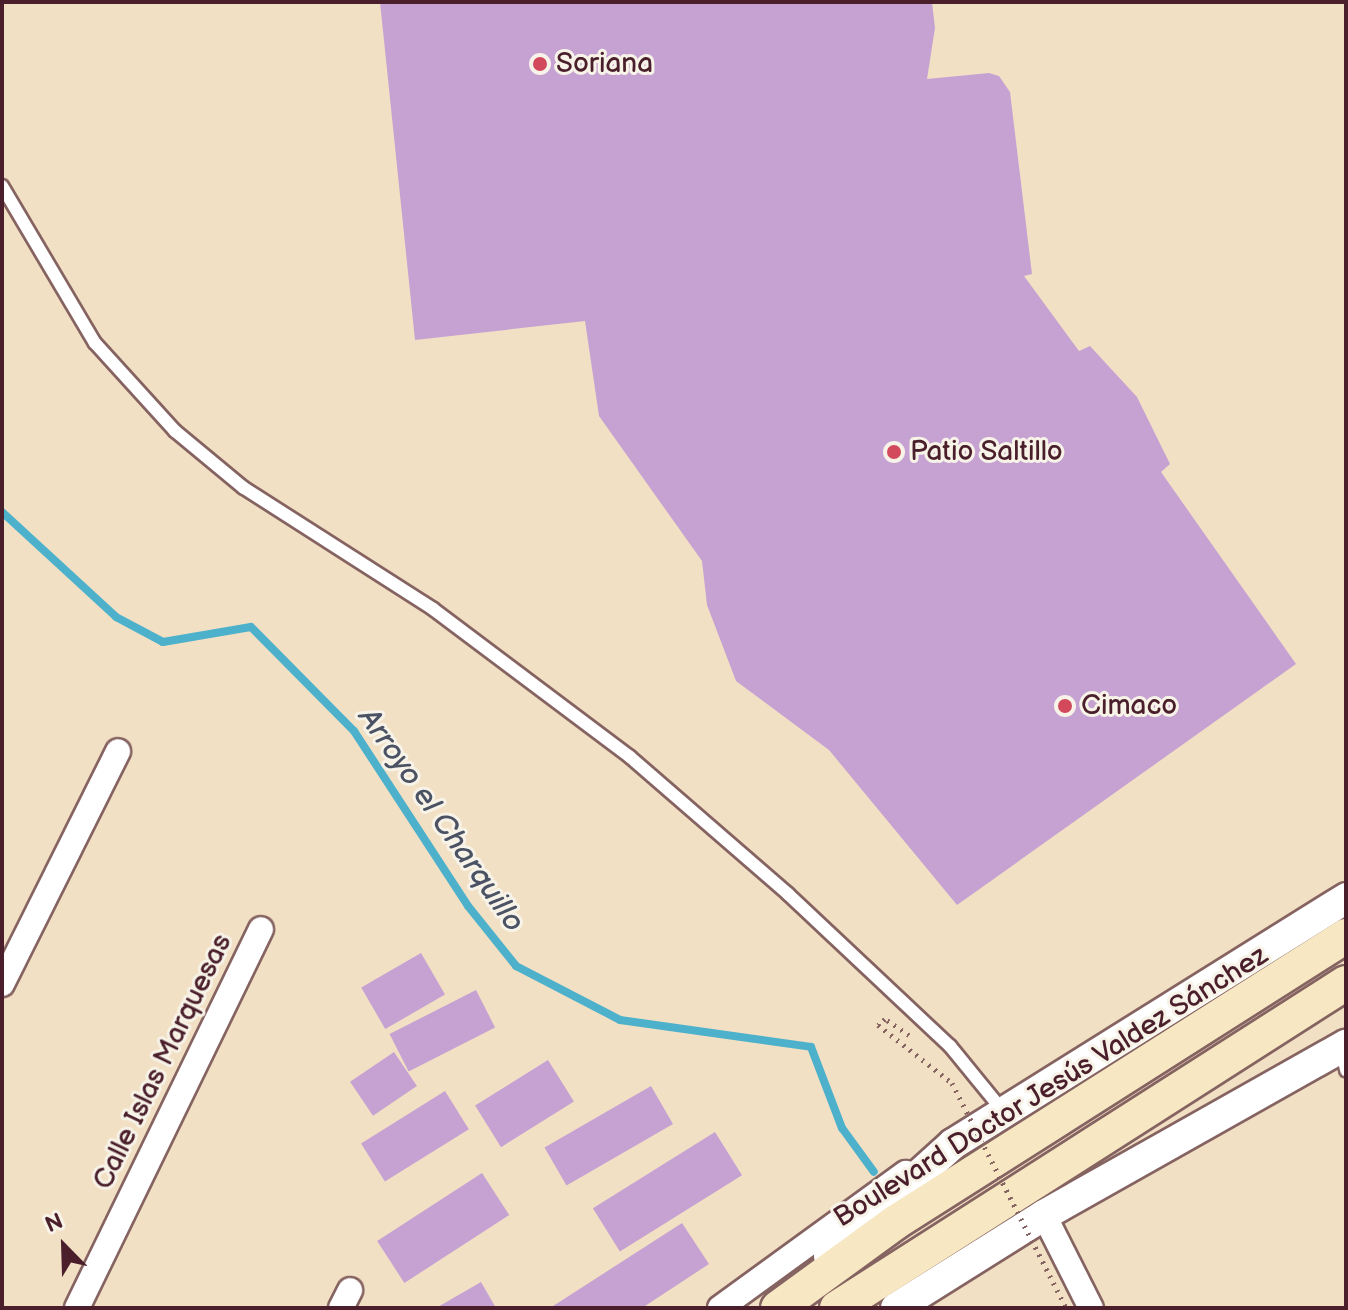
<!DOCTYPE html>
<html>
<head>
<meta charset="utf-8">
<style>
  body { margin:0 }
  #map { position:relative; width:1348px; height:1310px; overflow:hidden; background:#f2e0c4; font-family:"Balsamiq Sans",sans-serif }
  div>[style] { position:absolute }
  .stream>* { height:8px; margin:-4px; padding:0 4px; transform-origin:4px; border-radius:4px; background:#4db1cc }
  .building>* { inset:0; background:#c6a2d3; transform-origin:0 0 }
  .path>* { height:5px; margin-top:-2.5px; transform-origin:0; background:repeating-linear-gradient(90deg,#856361 0 2px,transparent 0 8px) }
  .roads { filter:drop-shadow(2px 0 #856361) drop-shadow(-2px 0 #856361) drop-shadow(0 2px #856361) drop-shadow(0 -2px #856361) }
  .service>* { height:12px; margin:-6px; padding:0 6px; transform-origin:6px; border-radius:6px; background:#fff }
  .minor>* { height:24px; margin:-12px; padding:0 12px; transform-origin:12px; border-radius:12px; background:#fff }
  .tertiary>* { height:30px; margin:-15px; padding:0 15px; transform-origin:15px; border-radius:15px; background:#fff }
  .secondary>* { height:34px; margin:-17px; padding:0 17px; transform-origin:17px; border-radius:17px; background:#f7e8c3 }
  .path-bridge>* { height:5px; margin-top:-2.5px; transform-origin:0; background:repeating-linear-gradient(90deg,#856361 0 2px,transparent 0 8px) }
  .dots>* { width:22px; height:22px; translate:-50% -50%; box-sizing:border-box; border:4px solid #f7f3e8; border-radius:50% }
  span { translate:-50% -50%; white-space:nowrap; text-align:center; line-height:1.15; -webkit-text-stroke:6px #f7f3e8; paint-order:stroke }
  .poi-label { font-size:28px; color:#4a1f2b }
  .left { translate:0 -50%; text-align:left }
  .street-label { font-size:28px; color:#4a1f2b }
  .water-label { font-size:30px; color:#4b5263; font-style:italic }
  .frame { position:absolute; inset:0; border:4px solid #4a1f2b; pointer-events:none }
  .north { position:absolute; left:24px; top:1206px; width:80px; height:80px; -webkit-text-stroke:6px #f7f3e8; paint-order:stroke; rotate:337deg; font-size:22px; font-weight:700; line-height:32px; text-align:center; color:#4a1f2b }
  .north::after { content:''; display:block; margin:auto; width:28px; height:36px; background:#4a1f2b; clip-path:polygon(50% 0,100% 100%,50% 72%,0 100%) }
</style>
</head>
<body>
<div id="map">
  <div class="stream">
    <i style="left:2px;top:512px;width:155px;rotate:42.6deg"></i>
    <i style="left:116px;top:617px;width:53px;rotate:28deg"></i>
    <i style="left:163px;top:642px;width:89px;rotate:-9.7deg"></i>
    <i style="left:251px;top:627px;width:146px;rotate:45.3deg"></i>
    <i style="left:354px;top:731px;width:209px;rotate:56.9deg"></i>
    <i style="left:468px;top:906px;width:77px;rotate:51.3deg"></i>
    <i style="left:516px;top:966px;width:117px;rotate:27.4deg"></i>
    <i style="left:620px;top:1020px;width:193px;rotate:8deg"></i>
    <i style="left:811px;top:1047px;width:87px;rotate:69.1deg"></i>
    <i style="left:842px;top:1128px;width:54px;rotate:54deg"></i>
  </div>
  <div class="building">
    <i style="clip-path:polygon(380px 2px,932px 2px,935px 28px,927px 79px,989px 73px,999px 76px,1010px 92px,1032px 274px,1024px 276px,1079px 351px,1090px 346px,1137px 397px,1170px 464px,1161px 472px,1296px 664px,957px 905px,829px 750px,736px 681px,707px 605px,702px 561px,599px 416px,585px 321px,415px 340px)"></i>
    <i style="left:421px;top:953px;width:48px;height:69px;rotate:60deg"></i>
    <i style="left:476px;top:990px;width:42px;height:97px;rotate:63deg"></i>
    <i style="left:394px;top:1052px;width:41px;height:53px;rotate:56deg"></i>
    <i style="left:548px;top:1060px;width:49px;height:86px;rotate:58deg"></i>
    <i style="left:651px;top:1086px;width:44px;height:123px;rotate:60deg"></i>
    <i style="left:445px;top:1091px;width:45px;height:99px;rotate:58deg"></i>
    <i style="left:715px;top:1132px;width:51px;height:144px;rotate:58deg"></i>
    <i style="left:482px;top:1173px;width:50px;height:125px;rotate:57deg"></i>
    <i style="clip-path:polygon(682px 1223px,709px 1264px,642px 1308px,550px 1308px)"></i>
    <i style="clip-path:polygon(481px 1282px,496px 1308px,436px 1308px)"></i>
  </div>
  <div class="path">
    <i style="left:909px;top:1035px;width:29px;rotate:-146deg"></i>
    <i style="left:885px;top:1019px;width:9px;rotate:139deg"></i>
    <i style="left:878px;top:1025px;width:94px;rotate:38.1deg"></i>
  </div>
  <div class="roads">
    <div class="service">
      <i style="left:2px;top:186px;width:182px;rotate:59.4deg"></i>
      <i style="left:95px;top:343px;width:119px;rotate:47.7deg"></i>
      <i style="left:175px;top:431px;width:89px;rotate:39.6deg"></i>
      <i style="left:244px;top:488px;width:224px;rotate:32.6deg"></i>
      <i style="left:433px;top:609px;width:246px;rotate:36.9deg"></i>
      <i style="left:630px;top:757px;width:209px;rotate:40.9deg"></i>
      <i style="left:788px;top:894px;width:222px;rotate:43.2deg"></i>
      <i style="left:950px;top:1046px;width:84px;rotate:50.8deg"></i>
      <i style="left:1341px;top:1048px;width:23px;rotate:77deg"></i>
    </div>
    <div class="minor">
      <i style="left:2px;top:984px;width:260px;rotate:-63.5deg"></i>
      <i style="left:1044px;top:1215px;width:104px;rotate:63.2deg"></i>
      <i style="left:77px;top:1308px;width:421px;rotate:-64.1deg"></i>
      <i style="left:341px;top:1308px;width:20px;rotate:-63deg"></i>
      <i style="left:720px;top:1308px;width:230px;rotate:-36deg"></i>
    </div>
    <div class="tertiary">
      <i style="left:829px;top:1256px;width:167px;rotate:-42.1deg"></i>
      <i style="left:953px;top:1144px;width:464px;rotate:-32deg"></i>
      <i style="left:896px;top:1308px;width:175px;rotate:-32.1deg"></i>
      <i style="left:1044px;top:1215px;width:347px;rotate:-29.4deg"></i>
    </div>
    <div class="secondary">
      <i style="left:778px;top:1308px;width:146px;rotate:-36.1deg"></i>
      <i style="left:896px;top:1222px;width:533px;rotate:-32.44deg"></i>
      <i style="left:837px;top:1308px;width:604px;rotate:-32.56deg"></i>
    </div>
  </div>
  <div class="path-bridge">
    <i style="left:952px;top:1083px;width:252px;rotate:63.1deg"></i>
  </div>
  <div class="dots">
    <i style="left:540px;top:64px;background:#d1495b"></i>
    <i style="left:894px;top:452px;background:#d1495b"></i>
    <i style="left:1065px;top:706px;background:#d1495b"></i>
  </div>
  <div class="poi-label">
    <span class="left" style="left:556px;top:64px">Soriana</span>
    <span class="left" style="left:910px;top:452px">Patio Saltillo</span>
    <span class="left" style="left:1081px;top:706px">Cimaco</span>
  </div>
  <div class="street-label">
    <span style="left:163px;top:1062px;rotate:-64deg">Calle Islas Marquesas</span>
    <span style="left:1051px;top:1087px;rotate:-32deg">Boulevard Doctor Jesús Valdez Sánchez</span>
  </div>
  <div class="water-label">
    <span style="left:441px;top:820px;rotate:55deg">Arroyo el Charquillo</span>
  </div>
  <div class="frame"></div>
  <div class="north">N</div>
</div>
</body>
</html>
